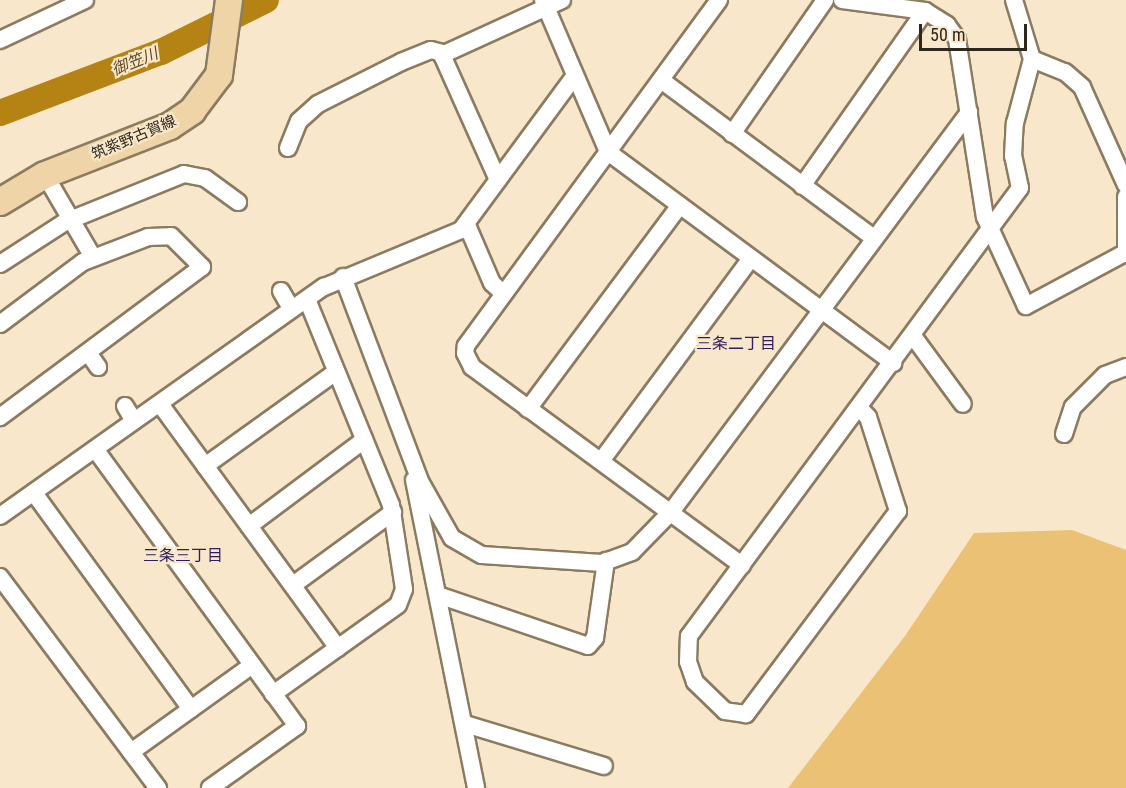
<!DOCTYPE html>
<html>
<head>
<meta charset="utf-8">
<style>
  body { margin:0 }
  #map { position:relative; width:1126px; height:788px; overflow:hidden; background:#f8e7ca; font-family:"Roboto Condensed","Noto Sans JP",sans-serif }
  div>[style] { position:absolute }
  .green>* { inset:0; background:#ebc275 }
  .river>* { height:26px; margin:-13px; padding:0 13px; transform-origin:13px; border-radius:13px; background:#b48313 }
  .roads { filter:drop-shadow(2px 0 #8b7b61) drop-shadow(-2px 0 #8b7b61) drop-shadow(0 2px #8b7b61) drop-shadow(0 -2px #8b7b61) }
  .minor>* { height:16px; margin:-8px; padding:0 8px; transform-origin:8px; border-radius:8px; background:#fff }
  .primary>* { height:26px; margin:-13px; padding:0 13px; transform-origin:13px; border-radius:13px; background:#eed4a6 }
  span { translate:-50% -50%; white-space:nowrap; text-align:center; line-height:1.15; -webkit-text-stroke:4.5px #f8e7ca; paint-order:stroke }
  .street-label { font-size:15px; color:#2d271c }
  .water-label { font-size:16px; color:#614c24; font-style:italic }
  .neighbourhood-label { font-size:16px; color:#2e1e59 }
  .scale { position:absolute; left:919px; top:24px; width:108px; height:27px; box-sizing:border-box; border:3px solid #2d271c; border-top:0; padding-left:8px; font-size:18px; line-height:21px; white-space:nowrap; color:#2d271c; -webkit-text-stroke:4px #f8e7ca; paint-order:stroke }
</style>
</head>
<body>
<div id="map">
  <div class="green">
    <i style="clip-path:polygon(1072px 530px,1126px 550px,1126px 788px,788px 788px,905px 636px,974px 533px)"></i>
  </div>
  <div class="river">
    <i style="left:0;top:113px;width:172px;rotate:-20.8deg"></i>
    <i style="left:161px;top:52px;width:117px;rotate:-26.3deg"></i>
  </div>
  <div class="roads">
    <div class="minor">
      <i style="left:543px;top:0;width:165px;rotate:66.8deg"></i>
      <i style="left:608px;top:152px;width:355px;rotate:36.5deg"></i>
      <i style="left:719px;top:0;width:429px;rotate:126.2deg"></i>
      <i style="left:466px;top:346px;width:7px;rotate:98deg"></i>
      <i style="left:465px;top:353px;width:16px;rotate:63deg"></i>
      <i style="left:472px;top:367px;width:335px;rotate:36.3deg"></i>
      <i style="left:842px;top:0;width:84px;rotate:7.5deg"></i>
      <i style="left:925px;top:11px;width:26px;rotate:32deg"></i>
      <i style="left:947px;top:25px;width:17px;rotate:54deg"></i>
      <i style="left:957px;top:39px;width:180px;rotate:81.1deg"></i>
      <i style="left:985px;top:217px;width:98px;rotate:65.3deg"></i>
      <i style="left:1026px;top:306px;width:112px;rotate:-28.2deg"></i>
      <i style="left:0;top:40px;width:94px;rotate:-25.2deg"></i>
      <i style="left:1032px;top:59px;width:35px;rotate:22deg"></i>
      <i style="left:1065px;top:72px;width:23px;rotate:41deg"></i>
      <i style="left:1082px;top:87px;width:107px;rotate:65.8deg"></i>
      <i style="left:661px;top:80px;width:265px;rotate:36.6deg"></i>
      <i style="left:732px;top:134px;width:163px;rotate:-55.2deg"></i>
      <i style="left:288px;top:148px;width:29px;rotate:-68deg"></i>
      <i style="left:299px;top:121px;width:25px;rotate:-42deg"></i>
      <i style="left:318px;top:104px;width:93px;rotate:-26.8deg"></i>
      <i style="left:401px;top:62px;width:32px;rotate:-22deg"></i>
      <i style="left:431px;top:50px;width:12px;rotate:14deg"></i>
      <i style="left:45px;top:175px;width:95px;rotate:59.7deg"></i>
      <i style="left:498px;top:180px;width:137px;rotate:-114.1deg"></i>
      <i style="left:442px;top:55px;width:132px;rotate:-24.6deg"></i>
      <i style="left:802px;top:186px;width:214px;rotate:-54.9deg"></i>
      <i style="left:1126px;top:197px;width:57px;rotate:90deg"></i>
      <i style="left:467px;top:225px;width:63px;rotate:66.7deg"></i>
      <i style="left:492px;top:283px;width:16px;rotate:43deg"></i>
      <i style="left:0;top:264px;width:77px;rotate:-32.9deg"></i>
      <i style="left:65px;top:222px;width:128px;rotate:-22deg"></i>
      <i style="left:184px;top:174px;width:21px;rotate:11deg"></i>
      <i style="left:205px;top:178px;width:41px;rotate:36deg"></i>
      <i style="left:343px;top:277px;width:220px;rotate:69.3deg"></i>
      <i style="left:421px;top:483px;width:63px;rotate:60.6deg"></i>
      <i style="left:452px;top:538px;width:34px;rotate:30deg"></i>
      <i style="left:482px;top:555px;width:120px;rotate:3.8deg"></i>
      <i style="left:602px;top:563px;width:32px;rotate:-20deg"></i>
      <i style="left:632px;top:552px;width:56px;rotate:-45.7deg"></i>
      <i style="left:671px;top:512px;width:499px;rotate:-53.3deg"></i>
      <i style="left:281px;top:291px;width:20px;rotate:60deg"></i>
      <i style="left:0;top:324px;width:104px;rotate:-36.8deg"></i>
      <i style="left:83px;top:262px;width:70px;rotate:-21deg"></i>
      <i style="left:148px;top:237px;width:23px;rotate:-2deg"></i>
      <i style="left:171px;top:236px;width:44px;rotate:45deg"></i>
      <i style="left:202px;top:267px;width:252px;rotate:143.4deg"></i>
      <i style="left:913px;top:336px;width:84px;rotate:53.7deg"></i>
      <i style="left:89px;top:354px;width:16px;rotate:55deg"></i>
      <i style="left:160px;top:404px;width:302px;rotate:53.9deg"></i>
      <i style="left:125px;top:406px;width:17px;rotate:59deg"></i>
      <i style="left:528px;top:409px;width:254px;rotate:-53.3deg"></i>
      <i style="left:860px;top:409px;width:11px;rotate:45deg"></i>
      <i style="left:868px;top:417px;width:99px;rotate:72.3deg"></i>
      <i style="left:898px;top:511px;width:254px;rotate:126.8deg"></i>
      <i style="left:746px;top:714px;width:21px;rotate:-172deg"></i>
      <i style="left:725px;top:711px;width:42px;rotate:-136deg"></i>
      <i style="left:695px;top:682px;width:21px;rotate:-109deg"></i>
      <i style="left:688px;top:662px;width:26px;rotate:-88deg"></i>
      <i style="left:689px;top:636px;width:557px;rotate:-53.54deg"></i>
      <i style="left:1020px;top:188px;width:33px;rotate:-102deg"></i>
      <i style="left:1013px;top:156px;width:33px;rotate:-87deg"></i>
      <i style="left:1015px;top:123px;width:66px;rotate:-75.1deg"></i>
      <i style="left:1032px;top:59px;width:62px;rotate:-107deg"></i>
      <i style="left:1064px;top:434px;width:28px;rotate:-72deg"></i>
      <i style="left:1073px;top:407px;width:45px;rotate:-45deg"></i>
      <i style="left:1105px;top:375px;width:22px;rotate:-21deg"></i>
      <i style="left:95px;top:449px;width:343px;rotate:53.9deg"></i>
      <i style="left:297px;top:726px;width:107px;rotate:144.5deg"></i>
      <i style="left:601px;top:461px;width:252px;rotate:-53.5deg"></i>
      <i style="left:205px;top:466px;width:161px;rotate:-35.7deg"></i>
      <i style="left:414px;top:480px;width:314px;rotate:78.6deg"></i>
      <i style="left:34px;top:493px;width:267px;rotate:54deg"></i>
      <i style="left:0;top:516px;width:397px;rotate:-35.3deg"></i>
      <i style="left:324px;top:287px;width:148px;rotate:-22.6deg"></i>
      <i style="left:461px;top:230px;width:189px;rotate:-53.6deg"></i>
      <i style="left:249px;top:526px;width:144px;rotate:-36.8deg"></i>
      <i style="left:0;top:577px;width:264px;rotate:53.2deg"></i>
      <i style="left:293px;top:585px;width:124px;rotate:-36.1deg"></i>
      <i style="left:438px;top:595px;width:158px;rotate:18.8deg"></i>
      <i style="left:588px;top:646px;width:11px;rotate:-49deg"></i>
      <i style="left:595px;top:638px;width:78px;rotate:-81.9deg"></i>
      <i style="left:273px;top:694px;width:153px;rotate:-35.5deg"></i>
      <i style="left:398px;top:605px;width:17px;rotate:-69deg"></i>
      <i style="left:404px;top:589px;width:85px;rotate:-98.8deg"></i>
      <i style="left:391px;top:505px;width:222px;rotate:-112.2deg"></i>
      <i style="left:465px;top:724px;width:145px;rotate:16.8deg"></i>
      <i style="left:131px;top:752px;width:149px;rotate:-35.7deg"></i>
    </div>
    <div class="primary">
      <i style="left:0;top:202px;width:52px;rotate:-31deg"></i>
      <i style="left:45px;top:175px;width:134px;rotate:-21.4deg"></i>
      <i style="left:170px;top:126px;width:27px;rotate:-34deg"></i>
      <i style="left:192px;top:111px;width:45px;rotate:-53.1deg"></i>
      <i style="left:219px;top:75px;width:76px;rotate:-82.4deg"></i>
    </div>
  </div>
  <div class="street-label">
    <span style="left:134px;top:138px;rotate:-23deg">筑紫野古賀線</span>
  </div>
  <div class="water-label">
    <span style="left:135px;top:62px;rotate:-22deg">御笠川</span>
  </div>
  <div class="neighbourhood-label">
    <span style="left:736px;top:344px">三条二丁目</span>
    <span style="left:183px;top:556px">三条三丁目</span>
  </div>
  <div class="scale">50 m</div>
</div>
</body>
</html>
